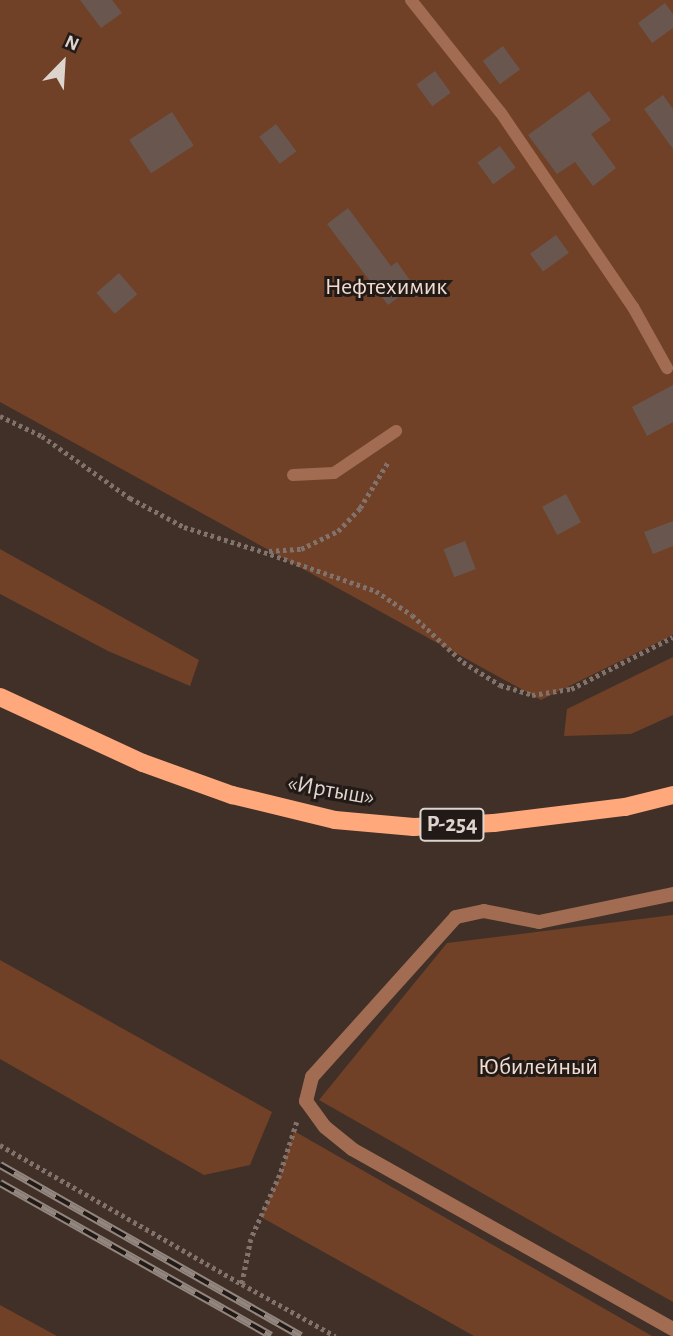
<!DOCTYPE html>
<html>
<head>
<meta charset="utf-8">
<style>
  body { margin:0 }
  #map { position:relative; width:673px; height:1336px; overflow:hidden; background:#403028; font-family:"Alegreya Sans",sans-serif }
  div>[style] { position:absolute }
  .green>* { inset:0; background:#704027 }
  .building>* { inset:0; background:#69574f; transform-origin:0 0 }
  .path>* { height:4.5px; margin-top:-2.25px; transform-origin:0; background:repeating-linear-gradient(90deg,#81736c 0 3.5px,transparent 0 7px) }
  .lane>* { height:12px; margin:-6px; padding:0 6px; transform-origin:6px; border-radius:6px; background:#a16c51 }
  .street>* { height:14px; margin:-7px; padding:0 7px; transform-origin:7px; border-radius:7px; background:#a16c51 }
  .primary>* { height:18px; margin:-9px; padding:0 9px; transform-origin:9px; border-radius:9px; background:#fea87b }
  .rail>* { height:8px; margin-top:-4px; transform-origin:0; background:repeating-linear-gradient(90deg,#221a16 0 16px,#93867f 0 32px); box-sizing:border-box; border-block:2px solid #93867f }
  span { translate:-50% -50%; white-space:nowrap; text-align:center; line-height:1.15; -webkit-text-stroke:6px #221a16; paint-order:stroke }
  .shield-label span { padding:2px 5px; background:#221a16; border:2px solid; border-radius:5px; -webkit-text-stroke-width:0 }
  .shield-label { font-size:23px; color:#ded4ce; font-weight:700 }
  .park-label { font-size:24px; color:#f2dcd1 }
  .street-label { font-size:24px; color:#ded4ce }
  .north { position:absolute; left:28px; top:28px; width:70px; height:70px; -webkit-text-stroke:5px #221a16; paint-order:stroke; rotate:24deg; font-size:19px; font-weight:700; line-height:28px; text-align:center; color:#ded4ce }
  .north::after { content:''; display:block; margin:auto; width:24px; height:32px; background:#ded4ce; clip-path:polygon(50% 0,100% 100%,50% 72%,0 100%) }
</style>
</head>
<body>
<div id="map">
  <div class="green">
    <i style="clip-path:polygon(0 0,673px 0,673px 635px,541px 700px,0 402px)"></i>
    <i style="clip-path:polygon(0 549px,199px 660px,190px 686px,108px 651px,0 594px)"></i>
    <i style="clip-path:polygon(673px 657px,673px 715px,631px 734px,564px 736px,567px 709px)"></i>
    <i style="clip-path:polygon(673px 915px,673px 1302px,319px 1100px,447px 943px)"></i>
    <i style="clip-path:polygon(0 960px,272px 1112px,250px 1165px,204px 1175px,0 1059px)"></i>
    <i style="clip-path:polygon(294px 1131px,652px 1336px,474px 1336px,261px 1217px,280px 1175px)"></i>
    <i style="clip-path:polygon(0 1305px,57px 1336px,0 1336px)"></i>
  </div>
  <div class="building">
    <i style="clip-path:polygon(80px 0,112px 0,122px 13px,101px 28px)"></i>
    <i style="clip-path:polygon(665px 3px,673px 14px,673px 28px,652px 43px,638px 23px)"></i>
    <i style="left:503px;top:46px;width:29px;height:25px;rotate:54deg"></i>
    <i style="left:435px;top:71px;width:27px;height:23px;rotate:54deg"></i>
    <i style="clip-path:polygon(589px 91px,611px 120px,591px 134px,616px 168px,593px 186px,575px 162px,557px 174px,528px 135px)"></i>
    <i style="clip-path:polygon(663px 95px,673px 109px,673px 149px,644px 109px)"></i>
    <i style="left:172px;top:112px;width:40px;height:51px;rotate:57deg"></i>
    <i style="left:276px;top:124px;width:34px;height:21px;rotate:53deg"></i>
    <i style="left:500px;top:146px;width:27px;height:28px;rotate:54deg"></i>
    <i style="clip-path:polygon(348px 208px,391px 266px,397px 262px,414px 286px,388px 305px,327px 224px)"></i>
    <i style="left:556px;top:235px;width:22px;height:32px;rotate:54deg"></i>
    <i style="left:119px;top:273px;width:28px;height:30px;rotate:49deg"></i>
    <i style="clip-path:polygon(673px 385px,673px 422px,647px 436px,632px 407px)"></i>
    <i style="left:566px;top:494px;width:32px;height:27px;rotate:62deg"></i>
    <i style="clip-path:polygon(673px 521px,673px 546px,653px 554px,644px 532px)"></i>
    <i style="left:465px;top:541px;width:30px;height:23px;rotate:69deg"></i>
  </div>
  <div class="path">
    <i style="left:0;top:416px;width:47px;rotate:25.5deg"></i>
    <i style="left:42px;top:436px;width:108px;rotate:35.2deg"></i>
    <i style="left:130px;top:498px;width:61px;rotate:28.2deg"></i>
    <i style="left:184px;top:527px;width:84px;rotate:17.4deg"></i>
    <i style="left:264px;top:552px;width:119px;rotate:19.2deg"></i>
    <i style="left:376px;top:591px;width:43px;rotate:33.7deg"></i>
    <i style="left:412px;top:615px;width:69px;rotate:42.7deg"></i>
    <i style="left:463px;top:662px;width:44px;rotate:31.9deg"></i>
    <i style="left:500px;top:685px;width:34px;rotate:17deg"></i>
    <i style="left:532px;top:695px;width:39px;rotate:-9deg"></i>
    <i style="left:571px;top:689px;width:114px;rotate:-27deg"></i>
    <i style="left:269px;top:551px;width:32px;rotate:-4deg"></i>
    <i style="left:301px;top:549px;width:41px;rotate:-25.9deg"></i>
    <i style="left:338px;top:531px;width:32px;rotate:-46deg"></i>
    <i style="left:360px;top:508px;width:54px;rotate:-58.7deg"></i>
    <i style="left:297px;top:1122px;width:56px;rotate:107.8deg"></i>
    <i style="left:280px;top:1175px;width:70px;rotate:114.4deg"></i>
    <i style="left:251px;top:1239px;width:46px;rotate:101.3deg"></i>
    <i style="left:242px;top:1284px;width:107px;rotate:29.2deg"></i>
    <i style="left:0;top:1145px;width:279px;rotate:29.9deg"></i>
  </div>
  <div class="lane">
    <i style="left:411px;top:0;width:144px;rotate:51.5deg"></i>
    <i style="left:501px;top:113px;width:235px;rotate:55.8deg"></i>
    <i style="left:633px;top:307px;width:70px;rotate:60.9deg"></i>
    <i style="left:293px;top:475px;width:41px;rotate:-2.8deg"></i>
    <i style="left:334px;top:473px;width:75px;rotate:-34.1deg"></i>
  </div>
  <div class="street">
    <i style="left:673px;top:894px;width:137px;rotate:168.2deg"></i>
    <i style="left:539px;top:922px;width:56px;rotate:-168.7deg"></i>
    <i style="left:484px;top:911px;width:29px;rotate:168deg"></i>
    <i style="left:456px;top:917px;width:215px;rotate:132deg"></i>
    <i style="left:312px;top:1077px;width:25px;rotate:104deg"></i>
    <i style="left:306px;top:1101px;width:32px;rotate:54deg"></i>
    <i style="left:325px;top:1127px;width:35px;rotate:39deg"></i>
    <i style="left:352px;top:1149px;width:368px;rotate:29.3deg"></i>
  </div>
  <div class="primary">
    <i style="left:0;top:697px;width:157px;rotate:24.8deg"></i>
    <i style="left:143px;top:763px;width:95px;rotate:19.8deg"></i>
    <i style="left:232px;top:795px;width:106px;rotate:13.6deg"></i>
    <i style="left:335px;top:820px;width:79px;rotate:5.1deg"></i>
    <i style="left:414px;top:827px;width:80px;rotate:-2.9deg"></i>
    <i style="left:494px;top:823px;width:132px;rotate:-7deg"></i>
    <i style="left:625px;top:807px;width:49px;rotate:-14deg"></i>
  </div>
  <div class="rail">
    <i style="left:0;top:1165px;width:346px;rotate:29.6deg"></i>
    <i style="left:0;top:1183px;width:311px;rotate:29.4deg"></i>
  </div>
  <div class="shield-label">
    <span style="left:452px;top:825px">Р-254</span>
  </div>
  <div class="park-label">
    <span style="left:386px;top:288px">Нефтехимик</span>
    <span style="left:538px;top:1068px">Юбилейный</span>
  </div>
  <div class="street-label">
    <span style="left:331px;top:791px;rotate:10deg">«Иртыш»</span>
  </div>
  <div class="north">N</div>
</div>
</body>
</html>
